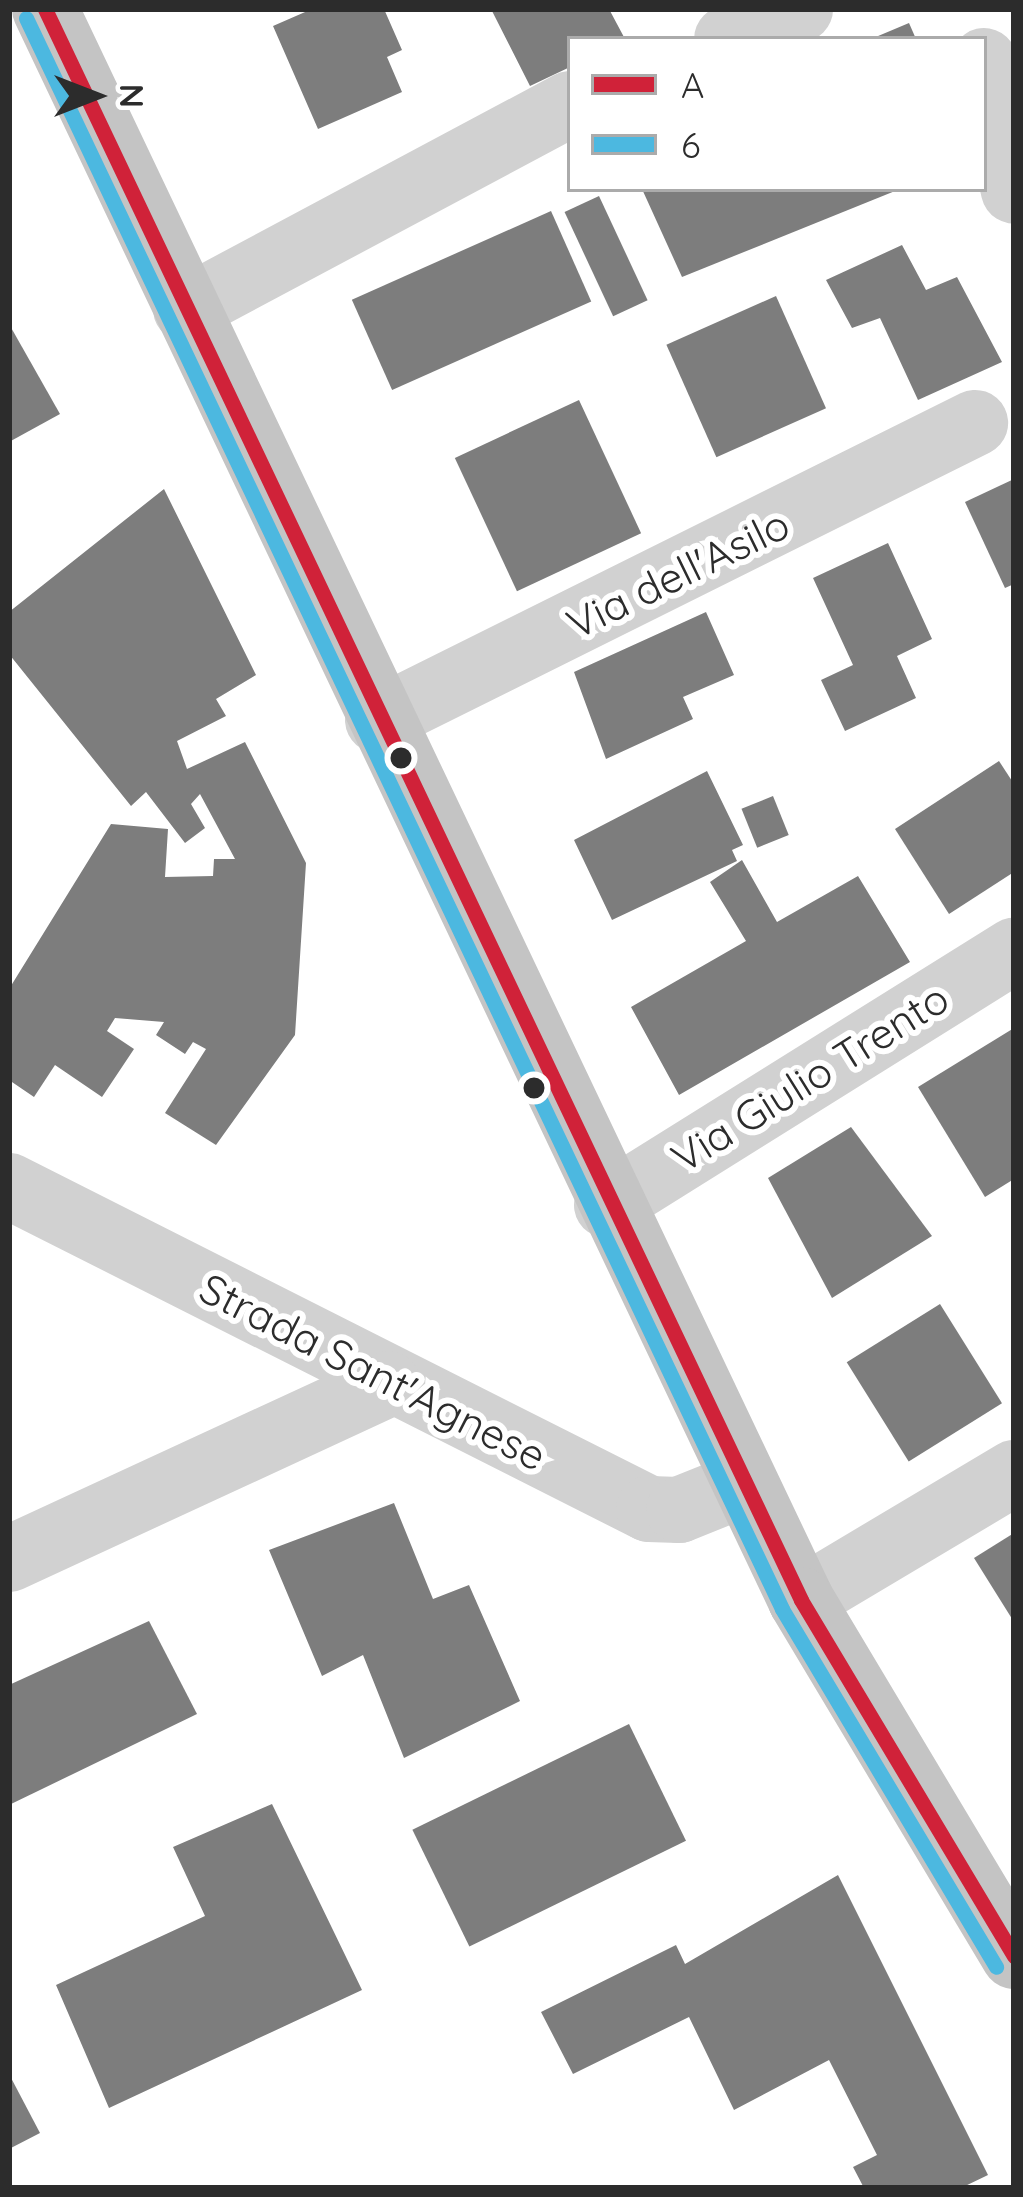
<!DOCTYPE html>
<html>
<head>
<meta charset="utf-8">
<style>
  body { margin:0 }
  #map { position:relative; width:1023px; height:2197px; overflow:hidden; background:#fff; font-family:Quicksand,sans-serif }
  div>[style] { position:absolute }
  .building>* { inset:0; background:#7d7d7d; transform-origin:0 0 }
  .minor>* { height:66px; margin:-33px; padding:0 33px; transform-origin:33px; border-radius:33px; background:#d1d1d1 }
  .primary>* { height:66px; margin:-33px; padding:0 33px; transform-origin:33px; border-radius:33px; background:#c4c4c4 }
  .bus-1>* { height:15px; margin:-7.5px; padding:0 7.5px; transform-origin:7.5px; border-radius:7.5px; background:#d02239 }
  .bus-2>* { height:15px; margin:-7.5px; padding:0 7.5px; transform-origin:7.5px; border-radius:7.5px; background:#4cb8e0 }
  .dots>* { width:33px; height:33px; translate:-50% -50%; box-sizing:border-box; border:6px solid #fff; border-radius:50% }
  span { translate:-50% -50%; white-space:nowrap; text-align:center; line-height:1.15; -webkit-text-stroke:12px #fff; paint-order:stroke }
  .street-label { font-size:42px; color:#2c2c2c }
  .frame { position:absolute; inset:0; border:12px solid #2c2c2c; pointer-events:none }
  .legend { position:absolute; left:567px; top:36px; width:420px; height:156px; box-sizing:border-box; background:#fff; border:3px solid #ababab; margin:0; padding:15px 21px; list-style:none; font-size:36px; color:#2c2c2c }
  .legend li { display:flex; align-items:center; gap:24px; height:60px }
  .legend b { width:60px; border:3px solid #ababab }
  .north { position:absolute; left:36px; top:36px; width:120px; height:120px; -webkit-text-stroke:9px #fff; paint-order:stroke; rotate:90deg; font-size:33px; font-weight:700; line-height:48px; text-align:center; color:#2c2c2c }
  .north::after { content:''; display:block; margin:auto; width:42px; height:54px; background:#2c2c2c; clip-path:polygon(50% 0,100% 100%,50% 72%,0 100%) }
</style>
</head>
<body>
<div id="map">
  <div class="building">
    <i style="clip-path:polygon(312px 9px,384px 9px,402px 50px,387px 57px,402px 92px,318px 129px,273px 26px)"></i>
    <i style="clip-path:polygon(491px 9px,609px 9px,625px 39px,570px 39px,570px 67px,530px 86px)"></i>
    <i style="clip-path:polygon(909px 23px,916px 39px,871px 39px)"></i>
    <i style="clip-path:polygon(642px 189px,900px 189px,682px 277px)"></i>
    <i style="left:599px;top:196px;width:115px;height:38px;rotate:65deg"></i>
    <i style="left:551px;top:211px;width:99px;height:218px;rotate:66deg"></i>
    <i style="clip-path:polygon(902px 245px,926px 290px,957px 277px,1002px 362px,918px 400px,880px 318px,852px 328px,826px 280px)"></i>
    <i style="left:776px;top:296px;width:123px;height:120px;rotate:66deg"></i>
    <i style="clip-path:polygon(9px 324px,60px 414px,9px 442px)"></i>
    <i style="left:579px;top:400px;width:147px;height:137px;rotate:65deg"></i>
    <i style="clip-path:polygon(1014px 479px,1014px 584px,1005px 588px,965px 502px)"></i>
    <i style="clip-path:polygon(164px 489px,256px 675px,216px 699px,226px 716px,177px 741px,187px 769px,245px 742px,306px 863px,295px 1035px,216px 1145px,165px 1113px,206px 1049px,193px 1042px,185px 1054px,156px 1035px,164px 1022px,115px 1018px,107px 1031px,134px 1049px,102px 1097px,55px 1065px,34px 1097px,9px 1080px,9px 989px,111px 824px,168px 829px,165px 877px,213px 876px,214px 859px,235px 859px,200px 794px,191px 804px,205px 828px,185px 843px,146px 792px,131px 806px,9px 654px,9px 612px)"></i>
    <i style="clip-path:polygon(888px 543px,932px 639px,897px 656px,916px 698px,845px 731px,821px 680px,853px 665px,813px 578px)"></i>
    <i style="clip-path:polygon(706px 612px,734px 675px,683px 697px,693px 719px,606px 759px,574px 672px)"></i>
    <i style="clip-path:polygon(999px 761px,1014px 784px,1014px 872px,949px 914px,895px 829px)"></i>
    <i style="clip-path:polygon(707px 771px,743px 845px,732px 850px,737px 861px,612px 920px,574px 840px)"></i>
    <i style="left:773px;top:796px;width:42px;height:34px;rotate:68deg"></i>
    <i style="clip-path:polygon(742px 860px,777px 922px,858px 876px,910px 962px,679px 1095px,631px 1007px,746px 941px,710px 882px)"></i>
    <i style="clip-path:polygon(1014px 1028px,1014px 1179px,985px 1197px,918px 1087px)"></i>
    <i style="clip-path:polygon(851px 1127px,932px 1236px,832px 1298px,768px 1178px)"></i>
    <i style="left:940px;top:1304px;width:117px;height:110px;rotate:58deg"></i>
    <i style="clip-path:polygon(394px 1503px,433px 1599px,469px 1585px,520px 1701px,404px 1758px,363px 1655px,322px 1676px,269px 1550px)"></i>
    <i style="clip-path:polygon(1014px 1533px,1014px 1622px,974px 1558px)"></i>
    <i style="clip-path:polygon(149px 1621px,197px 1714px,9px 1805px,9px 1685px)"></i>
    <i style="left:629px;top:1724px;width:130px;height:241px;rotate:64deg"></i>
    <i style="clip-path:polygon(272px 1804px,362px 1990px,109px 2108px,56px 1985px,205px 1916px,173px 1847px)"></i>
    <i style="clip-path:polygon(838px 1875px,988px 2175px,961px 2188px,864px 2188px,853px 2167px,877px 2155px,829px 2060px,734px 2110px,689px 2017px,573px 2074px,541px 2012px,676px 1945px,685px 1964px)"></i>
    <i style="clip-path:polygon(9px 2074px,40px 2133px,9px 2149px)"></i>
  </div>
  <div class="minor">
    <i style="left:727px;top:39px;width:79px;rotate:-22.3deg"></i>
    <i style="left:984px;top:61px;width:133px;rotate:77deg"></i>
    <i style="left:186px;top:309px;width:435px;rotate:-28.1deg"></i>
    <i style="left:378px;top:720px;width:667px;rotate:-26.45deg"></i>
    <i style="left:9px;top:1186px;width:717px;rotate:26.78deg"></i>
    <i style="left:649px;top:1509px;width:30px;rotate:2deg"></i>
    <i style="left:679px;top:1510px;width:70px;rotate:-21.8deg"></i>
    <i style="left:607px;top:1205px;width:480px;rotate:-32deg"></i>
    <i style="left:9px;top:1559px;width:417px;rotate:-24.8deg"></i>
    <i style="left:801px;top:1600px;width:248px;rotate:-30.8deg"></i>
  </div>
  <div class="primary">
    <i style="left:45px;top:9px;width:1761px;rotate:64.58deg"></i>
    <i style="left:801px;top:1600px;width:415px;rotate:59.1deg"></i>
  </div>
  <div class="bus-1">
    <i style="left:45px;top:9px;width:1761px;rotate:64.58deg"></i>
    <i style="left:801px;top:1600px;width:415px;rotate:59.1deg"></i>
  </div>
  <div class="bus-2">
    <i style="left:26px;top:18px;width:1761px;rotate:64.58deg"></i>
    <i style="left:782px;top:1609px;width:417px;rotate:59.1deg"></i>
  </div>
  <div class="dots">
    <i style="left:401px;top:758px;background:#2c2c2c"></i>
    <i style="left:534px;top:1088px;background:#2c2c2c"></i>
  </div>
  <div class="street-label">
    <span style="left:678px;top:574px;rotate:-26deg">Via dell'Asilo</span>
    <span style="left:810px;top:1078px;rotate:-32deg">Via Giulio Trento</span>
    <span style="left:373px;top:1372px;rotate:27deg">Strada Sant'Agnese</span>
  </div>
  <div class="frame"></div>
  <ul class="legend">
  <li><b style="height:15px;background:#d02239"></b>A</li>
  <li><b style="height:15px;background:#4cb8e0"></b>6</li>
  </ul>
  <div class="north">N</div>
</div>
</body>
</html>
